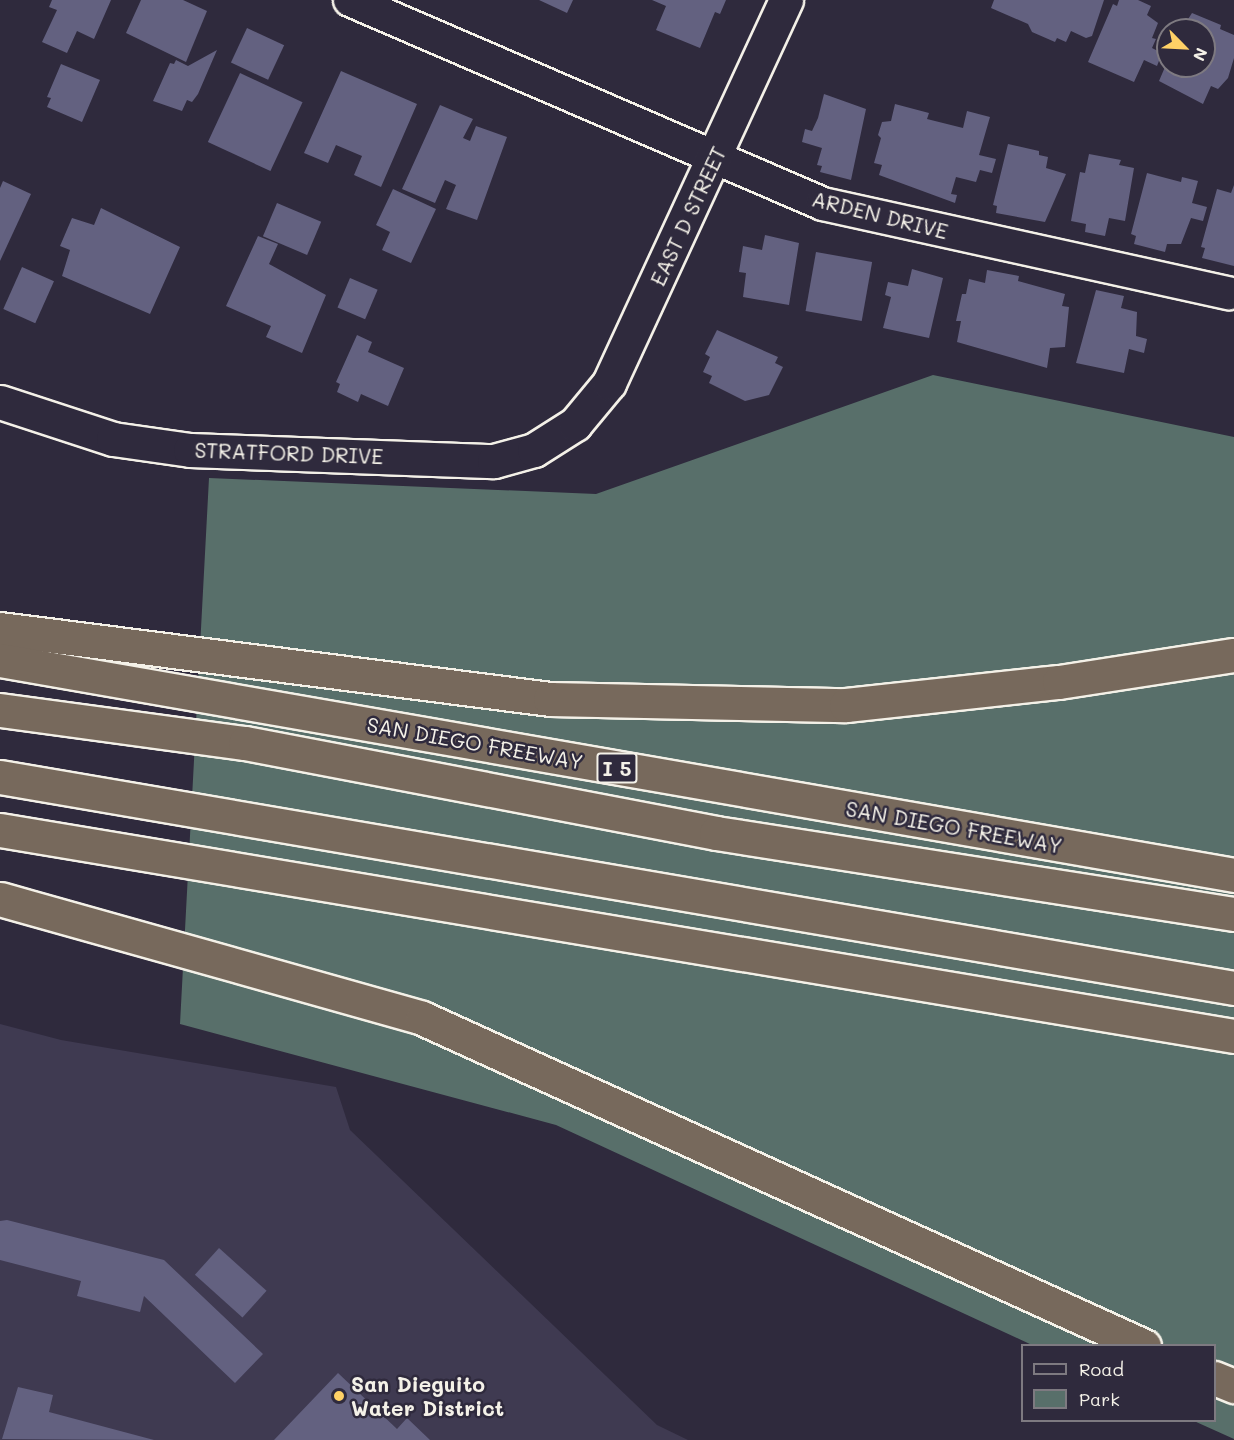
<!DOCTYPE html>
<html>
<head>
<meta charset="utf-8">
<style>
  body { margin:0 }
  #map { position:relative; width:1234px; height:1440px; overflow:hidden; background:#2f2a3d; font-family:Mali,sans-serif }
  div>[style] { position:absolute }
  .built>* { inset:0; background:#3f3a51 }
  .green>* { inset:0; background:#586f6a }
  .building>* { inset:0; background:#636180; transform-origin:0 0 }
  .roads { filter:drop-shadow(2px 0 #f4f1e8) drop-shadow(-2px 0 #f4f1e8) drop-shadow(0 2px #f4f1e8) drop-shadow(0 -2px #f4f1e8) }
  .minor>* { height:32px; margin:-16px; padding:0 16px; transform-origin:16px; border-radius:16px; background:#2f2a3d }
  .tertiary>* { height:33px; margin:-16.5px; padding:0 16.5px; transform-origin:16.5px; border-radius:16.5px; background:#2f2a3d }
  .motorway>* { height:33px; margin:-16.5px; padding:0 16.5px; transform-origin:16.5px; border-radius:16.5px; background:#77695c }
  .dots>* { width:16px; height:16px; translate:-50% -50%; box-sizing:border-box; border:3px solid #2f2a3d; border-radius:50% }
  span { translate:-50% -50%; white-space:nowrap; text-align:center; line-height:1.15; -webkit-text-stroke:5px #2f2a3d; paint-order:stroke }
  .shield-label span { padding:2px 4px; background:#2f2a3d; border:2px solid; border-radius:4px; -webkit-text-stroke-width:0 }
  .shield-label { font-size:20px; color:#f4f1e8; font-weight:700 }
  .street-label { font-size:21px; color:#f4f1e8 }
  .poi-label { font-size:21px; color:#f4f1e8; font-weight:700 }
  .left { translate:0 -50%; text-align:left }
  .legend { position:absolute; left:1021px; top:1344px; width:195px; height:78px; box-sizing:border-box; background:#2f2a3d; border:2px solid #7e7a81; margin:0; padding:8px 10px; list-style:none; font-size:18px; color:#f4f1e8 }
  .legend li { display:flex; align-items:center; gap:12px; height:30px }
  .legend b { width:30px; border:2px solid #7e7a81 }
  .north { position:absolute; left:1156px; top:18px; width:60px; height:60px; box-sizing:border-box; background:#2f2a3d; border:2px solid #7e7a81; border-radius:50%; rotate:114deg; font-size:16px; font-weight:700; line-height:24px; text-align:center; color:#f4f1e8 }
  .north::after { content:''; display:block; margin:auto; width:21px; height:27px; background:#ffd166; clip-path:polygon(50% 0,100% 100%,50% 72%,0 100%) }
</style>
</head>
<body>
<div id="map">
  <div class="built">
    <i style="clip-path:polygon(0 1024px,61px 1040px,336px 1087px,350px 1130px,657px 1425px,688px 1440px,0 1440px)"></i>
  </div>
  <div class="green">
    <i style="clip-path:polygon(933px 375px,1234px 437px,1234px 1439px,1194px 1421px,1214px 1420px,1214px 1346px,1032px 1345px,556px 1125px,180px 1024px,209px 478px,596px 494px)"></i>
  </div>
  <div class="building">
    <i style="clip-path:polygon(52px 0,111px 0,94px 39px,77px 31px,67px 53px,42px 42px,57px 10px,49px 7px)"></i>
    <i style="clip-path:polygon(141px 0,183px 0,207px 11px,186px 62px,126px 33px)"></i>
    <i style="clip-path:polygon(539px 0,573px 0,567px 13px)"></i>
    <i style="clip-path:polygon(652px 0,726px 0,720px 14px,715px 12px,700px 48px,656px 30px,666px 6px)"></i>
    <i style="clip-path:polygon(994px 0,1104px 0,1092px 36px,1086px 38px,1071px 31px,1066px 42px,1057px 38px,1055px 42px,1032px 32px,1028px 24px,991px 8px)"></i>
    <i style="clip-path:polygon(1119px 0,1138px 0,1151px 6px,1147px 15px,1158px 23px,1152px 38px,1156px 39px,1152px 48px,1162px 53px,1157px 66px,1144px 60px,1134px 82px,1088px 62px,1113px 4px,1117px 6px)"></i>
    <i style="clip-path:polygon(1192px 13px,1221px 25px,1220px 29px,1234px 35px,1234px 58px,1228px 78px,1218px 89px,1211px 86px,1203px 104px,1159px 81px,1168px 60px,1168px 66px,1204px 66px,1204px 30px,1181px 30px)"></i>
    <i style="left:247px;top:28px;width:41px;height:38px;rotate:25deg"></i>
    <i style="clip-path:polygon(217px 50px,198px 94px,192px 102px,187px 100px,182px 111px,153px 101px,170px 63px,174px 64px,176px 60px,188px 66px)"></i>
    <i style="clip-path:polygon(61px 64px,100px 80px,82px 122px,47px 107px,51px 98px,47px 97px)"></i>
    <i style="clip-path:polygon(341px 71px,417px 104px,381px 187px,354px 175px,362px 156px,336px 145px,328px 163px,304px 153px)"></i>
    <i style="left:240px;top:73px;width:69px;height:76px;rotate:25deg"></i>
    <i style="clip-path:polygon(824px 94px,866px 109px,851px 180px,820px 172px,822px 166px,817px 165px,822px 148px,802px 142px,805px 129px,812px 131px,818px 118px)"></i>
    <i style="clip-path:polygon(895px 104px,929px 113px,927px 119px,963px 128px,967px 111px,990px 117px,979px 155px,996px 159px,992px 173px,980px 170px,976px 182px,956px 177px,951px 194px,957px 195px,955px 203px,879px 175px,882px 165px,874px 163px,881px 138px,878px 135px,882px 122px,891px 121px)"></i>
    <i style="clip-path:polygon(440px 105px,473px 119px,463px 138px,470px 141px,476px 126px,507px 137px,477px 220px,446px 209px,456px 185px,445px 180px,435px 203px,402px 189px)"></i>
    <i style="clip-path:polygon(1008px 144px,1039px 151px,1039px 155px,1048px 157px,1046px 168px,1066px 174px,1045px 222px,996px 213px,997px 206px,993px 205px)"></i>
    <i style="clip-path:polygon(1089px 154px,1121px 160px,1119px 165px,1134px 168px,1125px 221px,1109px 218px,1105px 236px,1085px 232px,1086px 224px,1071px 221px,1080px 172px,1085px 173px)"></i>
    <i style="clip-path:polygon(1147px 173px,1181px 182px,1182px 177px,1198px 181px,1192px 203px,1207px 207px,1203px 221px,1191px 218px,1181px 244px,1167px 244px,1165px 252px,1134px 244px,1136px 236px,1131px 234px)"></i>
    <i style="clip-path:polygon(3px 181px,31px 194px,0 261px,0 188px)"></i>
    <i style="clip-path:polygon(1234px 185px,1234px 266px,1202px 258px,1205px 248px,1201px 247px,1217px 189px,1231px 193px)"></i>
    <i style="clip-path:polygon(393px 189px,436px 209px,411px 263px,382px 250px,390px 232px,376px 225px)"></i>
    <i style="left:277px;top:203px;width:48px;height:36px;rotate:23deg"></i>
    <i style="clip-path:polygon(101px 208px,180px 247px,150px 314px,62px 276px,70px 250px,60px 246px,72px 218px,94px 225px)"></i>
    <i style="clip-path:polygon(765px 235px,799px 243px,789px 305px,743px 297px,746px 273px,739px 272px,743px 246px,762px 250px)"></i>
    <i style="clip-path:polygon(258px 236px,278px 244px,269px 264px,326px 295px,302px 353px,266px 337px,271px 326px,226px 306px)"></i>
    <i style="left:816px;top:252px;width:57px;height:60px;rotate:10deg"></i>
    <i style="left:22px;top:267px;width:35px;height:46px;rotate:24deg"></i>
    <i style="clip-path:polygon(912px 269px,943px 278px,929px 338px,883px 328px,891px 297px,885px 295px,888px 282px,908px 286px)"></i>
    <i style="clip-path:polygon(987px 270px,1019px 276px,1018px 281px,1065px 294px,1062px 306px,1069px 307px,1065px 347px,1050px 348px,1047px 368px,957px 342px,961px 321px,956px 321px,962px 294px,966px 294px,969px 279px,985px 283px)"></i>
    <i style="left:350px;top:278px;width:30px;height:32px;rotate:23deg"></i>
    <i style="clip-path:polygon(1096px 290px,1124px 296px,1121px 308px,1137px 312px,1136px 336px,1147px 339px,1144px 353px,1129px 349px,1124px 373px,1076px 363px)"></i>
    <i style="clip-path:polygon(717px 330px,778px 357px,775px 363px,783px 367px,769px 395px,745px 401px,709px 383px,712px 376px,703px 372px,710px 357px,705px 354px)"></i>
    <i style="clip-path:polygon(357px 335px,372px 342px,368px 352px,404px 368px,388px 406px,361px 394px,358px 402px,337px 392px,340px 384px,336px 382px)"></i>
    <i style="clip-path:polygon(7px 1220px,164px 1260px,263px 1354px,235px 1383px,144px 1296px,140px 1312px,77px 1296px,81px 1281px,0 1260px,0 1221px)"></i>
    <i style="left:219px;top:1248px;width:64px;height:36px;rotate:42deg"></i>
    <i style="clip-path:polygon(338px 1373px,397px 1429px,407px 1418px,430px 1440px,274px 1440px)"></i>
    <i style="clip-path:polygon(18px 1387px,53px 1395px,49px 1412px,154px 1440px,2px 1439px)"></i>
  </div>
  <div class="roads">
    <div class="minor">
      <i style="left:350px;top:0;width:515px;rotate:23.33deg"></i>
      <i style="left:823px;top:204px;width:416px;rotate:12.4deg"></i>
    </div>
    <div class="tertiary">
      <i style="left:0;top:402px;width:119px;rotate:18.1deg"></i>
      <i style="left:113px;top:439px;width:78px;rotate:8.1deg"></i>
      <i style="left:190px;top:450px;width:304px;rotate:2.1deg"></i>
      <i style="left:494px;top:461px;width:41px;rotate:-15.4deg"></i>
      <i style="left:534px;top:450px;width:49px;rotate:-32.4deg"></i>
      <i style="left:575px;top:424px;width:53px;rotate:-50.3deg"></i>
      <i style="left:609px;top:383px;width:422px;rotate:-65.2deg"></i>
    </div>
    <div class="motorway">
      <i style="left:0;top:629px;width:554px;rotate:7.25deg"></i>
      <i style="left:550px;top:699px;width:296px;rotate:1.2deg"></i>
      <i style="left:846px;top:705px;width:214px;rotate:-6.2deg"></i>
      <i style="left:1059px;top:682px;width:177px;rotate:-8.8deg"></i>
      <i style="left:0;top:660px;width:1253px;rotate:9.88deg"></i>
      <i style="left:0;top:710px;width:247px;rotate:7.7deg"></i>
      <i style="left:245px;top:743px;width:480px;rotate:10.8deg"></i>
      <i style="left:716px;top:833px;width:524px;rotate:8.89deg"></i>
      <i style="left:0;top:777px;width:1252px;rotate:9.7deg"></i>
      <i style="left:0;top:830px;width:1251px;rotate:9.48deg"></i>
      <i style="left:0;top:899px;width:438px;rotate:15.7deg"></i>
      <i style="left:422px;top:1018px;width:793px;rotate:24.43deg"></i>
      <i style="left:1214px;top:1378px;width:22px;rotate:22deg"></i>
    </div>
  </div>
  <div class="dots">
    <i style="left:339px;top:1396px;background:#ffd166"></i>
  </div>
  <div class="shield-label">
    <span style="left:617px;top:768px">I 5</span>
  </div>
  <div class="street-label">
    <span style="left:880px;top:215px;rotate:14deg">ARDEN DRIVE</span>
    <span style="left:688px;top:216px;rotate:-65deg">EAST D STREET</span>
    <span style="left:289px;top:453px;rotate:2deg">STRATFORD DRIVE</span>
    <span style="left:475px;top:743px;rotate:10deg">SAN DIEGO FREEWAY</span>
    <span style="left:954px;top:827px;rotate:10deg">SAN DIEGO FREEWAY</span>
  </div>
  <div class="poi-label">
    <span class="left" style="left:351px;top:1396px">San Dieguito<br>Water District</span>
  </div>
  <ul class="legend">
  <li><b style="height:8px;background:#2f2a3d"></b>Road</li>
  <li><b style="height:16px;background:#586f6a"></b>Park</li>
  </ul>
  <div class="north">N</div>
</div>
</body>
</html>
